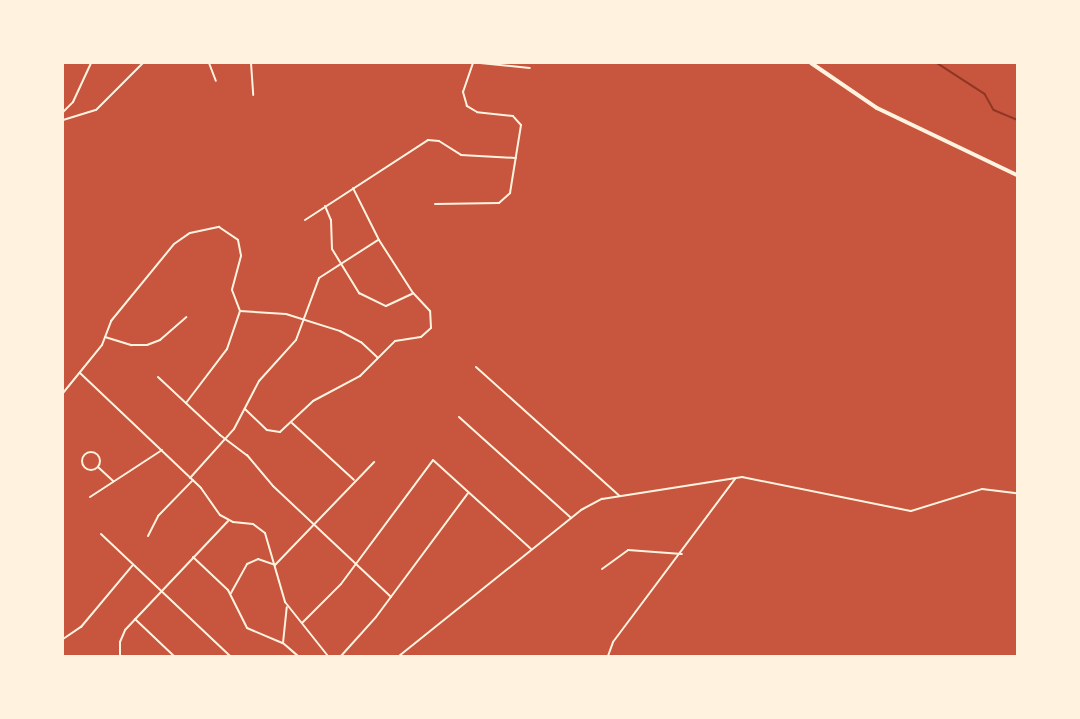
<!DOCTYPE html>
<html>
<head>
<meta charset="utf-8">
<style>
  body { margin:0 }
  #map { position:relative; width:1080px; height:719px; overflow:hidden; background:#c8553d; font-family:Signika,sans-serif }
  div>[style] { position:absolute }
  .stream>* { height:1.5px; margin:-0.75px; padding:0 0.75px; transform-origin:0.75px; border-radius:0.75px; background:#8f3625 }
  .minor>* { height:2px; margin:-1px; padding:0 1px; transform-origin:1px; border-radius:1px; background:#fff3e0 }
  .minor>.ring { margin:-1px; padding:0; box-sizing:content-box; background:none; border:2px solid #fff3e0; border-radius:50% }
  .tertiary>* { height:2px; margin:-1px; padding:0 1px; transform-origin:1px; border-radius:1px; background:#fff3e0 }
  .trunk>* { height:4px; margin:-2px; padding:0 2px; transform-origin:2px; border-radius:2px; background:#fff3e0 }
  span { translate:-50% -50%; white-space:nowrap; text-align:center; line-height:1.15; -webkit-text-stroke:6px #fff3e0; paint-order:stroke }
  .frame { position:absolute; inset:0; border:64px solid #fff3e0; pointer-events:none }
</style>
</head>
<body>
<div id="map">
  <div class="stream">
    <i style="left:937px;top:63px;width:57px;rotate:32.9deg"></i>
    <i style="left:985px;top:94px;width:18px;rotate:61deg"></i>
    <i style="left:994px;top:110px;width:25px;rotate:23deg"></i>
  </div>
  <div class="minor">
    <i style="left:209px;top:63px;width:19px;rotate:69deg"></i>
    <i style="left:251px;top:63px;width:32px;rotate:86deg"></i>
    <i style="left:480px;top:63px;width:50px;rotate:5.7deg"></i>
    <i style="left:63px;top:112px;width:14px;rotate:-45deg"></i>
    <i style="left:73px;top:102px;width:43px;rotate:-65.2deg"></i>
    <i style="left:435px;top:204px;width:64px;rotate:-0.9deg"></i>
    <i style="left:499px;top:203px;width:15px;rotate:-42deg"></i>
    <i style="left:510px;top:193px;width:69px;rotate:-80.8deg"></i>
    <i style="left:521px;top:125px;width:12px;rotate:-132deg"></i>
    <i style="left:513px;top:116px;width:36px;rotate:-174deg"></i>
    <i style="left:477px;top:112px;width:12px;rotate:-149deg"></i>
    <i style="left:467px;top:106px;width:15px;rotate:-106deg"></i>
    <i style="left:463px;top:92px;width:31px;rotate:-71deg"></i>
    <i style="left:325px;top:206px;width:15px;rotate:67deg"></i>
    <i style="left:331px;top:220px;width:29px;rotate:88deg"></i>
    <i style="left:332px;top:249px;width:52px;rotate:58.5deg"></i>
    <i style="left:359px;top:293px;width:30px;rotate:26deg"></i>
    <i style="left:386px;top:306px;width:29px;rotate:-25deg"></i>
    <i style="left:305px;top:220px;width:147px;rotate:-33deg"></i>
    <i style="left:428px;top:140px;width:11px;rotate:5deg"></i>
    <i style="left:439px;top:141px;width:26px;rotate:32deg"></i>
    <i style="left:461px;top:155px;width:55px;rotate:3.1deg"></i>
    <i style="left:240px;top:311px;width:46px;rotate:3.7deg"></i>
    <i style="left:286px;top:314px;width:57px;rotate:17.5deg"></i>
    <i style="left:340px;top:331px;width:24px;rotate:28deg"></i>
    <i style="left:361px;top:342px;width:23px;rotate:43deg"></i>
    <i style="left:105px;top:337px;width:28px;rotate:17deg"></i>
    <i style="left:132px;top:345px;width:15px"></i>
    <i style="left:147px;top:345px;width:14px;rotate:-21deg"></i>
    <i style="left:160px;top:340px;width:35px;rotate:-41deg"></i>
    <i style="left:476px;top:367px;width:193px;rotate:41.9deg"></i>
    <i style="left:80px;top:373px;width:167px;rotate:43.5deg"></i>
    <i style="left:201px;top:488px;width:33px;rotate:55deg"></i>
    <i style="left:220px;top:515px;width:15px;rotate:28deg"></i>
    <i style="left:233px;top:522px;width:20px;rotate:6deg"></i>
    <i style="left:253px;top:524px;width:15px;rotate:37deg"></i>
    <i style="left:265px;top:533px;width:72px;rotate:73.8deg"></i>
    <i style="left:285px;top:602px;width:69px;rotate:51.5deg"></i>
    <i style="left:158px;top:377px;width:85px;rotate:43.1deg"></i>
    <i style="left:220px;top:435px;width:34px;rotate:37deg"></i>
    <i style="left:247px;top:455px;width:40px;rotate:50deg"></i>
    <i style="left:273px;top:486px;width:162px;rotate:43.2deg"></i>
    <i style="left:63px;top:393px;width:62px;rotate:-50.9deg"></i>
    <i style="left:102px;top:345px;width:26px;rotate:-69deg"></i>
    <i style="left:111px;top:321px;width:99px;rotate:-50.7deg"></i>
    <i style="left:174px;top:244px;width:19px;rotate:-35deg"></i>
    <i style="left:190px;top:233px;width:30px;rotate:-12deg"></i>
    <i style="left:219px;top:227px;width:23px;rotate:34deg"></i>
    <i style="left:238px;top:240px;width:16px;rotate:79deg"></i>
    <i style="left:241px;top:256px;width:35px;rotate:105deg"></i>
    <i style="left:232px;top:290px;width:22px;rotate:69deg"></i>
    <i style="left:186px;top:403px;width:68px;rotate:-52.8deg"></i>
    <i style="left:227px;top:349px;width:40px;rotate:-71.1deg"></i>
    <i style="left:245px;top:409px;width:30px;rotate:44deg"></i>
    <i style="left:267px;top:430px;width:13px;rotate:9deg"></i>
    <i style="left:280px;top:432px;width:45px;rotate:-43.2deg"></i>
    <i style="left:313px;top:401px;width:53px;rotate:-28deg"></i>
    <i style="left:360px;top:376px;width:49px;rotate:-45deg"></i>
    <i style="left:395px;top:341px;width:26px;rotate:-9deg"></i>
    <i style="left:421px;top:337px;width:13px;rotate:-42deg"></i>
    <i style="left:431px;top:328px;width:17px;rotate:-93deg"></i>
    <i style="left:430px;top:311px;width:25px;rotate:-133deg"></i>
    <i style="left:413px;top:293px;width:63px;rotate:-122.7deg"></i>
    <i style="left:379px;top:240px;width:58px;rotate:-116.6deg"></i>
    <i style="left:459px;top:417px;width:151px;rotate:42deg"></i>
    <i style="left:292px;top:423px;width:84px;rotate:42.6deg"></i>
    <i class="ring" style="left:82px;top:452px;width:16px;height:16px"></i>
    <i style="left:98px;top:467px;width:21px;rotate:43deg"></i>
    <i style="left:190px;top:478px;width:66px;rotate:-48.1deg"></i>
    <i style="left:234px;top:429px;width:54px;rotate:-62.5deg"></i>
    <i style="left:259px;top:381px;width:55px;rotate:-47.9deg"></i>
    <i style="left:296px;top:340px;width:66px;rotate:-69.6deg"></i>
    <i style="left:319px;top:278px;width:70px;rotate:-32.8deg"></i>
    <i style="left:90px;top:497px;width:86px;rotate:-33.1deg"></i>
    <i style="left:101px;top:534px;width:178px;rotate:43.4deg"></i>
    <i style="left:148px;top:536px;width:22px;rotate:-63deg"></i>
    <i style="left:158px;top:516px;width:50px;rotate:-45.8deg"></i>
    <i style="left:193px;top:557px;width:48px;rotate:43.3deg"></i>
    <i style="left:228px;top:590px;width:42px;rotate:63.4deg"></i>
    <i style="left:247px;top:628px;width:39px;rotate:23deg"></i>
    <i style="left:283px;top:643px;width:20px;rotate:41deg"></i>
    <i style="left:602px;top:569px;width:32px;rotate:-36deg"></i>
    <i style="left:628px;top:550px;width:54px;rotate:4.2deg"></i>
    <i style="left:231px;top:593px;width:33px;rotate:-61deg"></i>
    <i style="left:247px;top:564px;width:12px;rotate:-24deg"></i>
    <i style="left:258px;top:559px;width:18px;rotate:19deg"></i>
    <i style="left:275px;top:565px;width:143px;rotate:-46.1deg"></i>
    <i style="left:135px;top:619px;width:54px;rotate:43.5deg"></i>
    <i style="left:302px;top:623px;width:55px;rotate:-45deg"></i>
    <i style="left:341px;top:584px;width:154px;rotate:-53.4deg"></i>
    <i style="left:433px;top:460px;width:132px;rotate:42.2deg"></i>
    <i style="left:63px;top:639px;width:22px;rotate:-34deg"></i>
    <i style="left:81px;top:627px;width:80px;rotate:-50.1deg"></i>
    <i style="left:283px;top:643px;width:36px;rotate:-84deg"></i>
    <i style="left:120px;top:656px;width:14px;rotate:-90deg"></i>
    <i style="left:120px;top:642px;width:13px;rotate:-67deg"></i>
    <i style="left:125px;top:630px;width:150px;rotate:-46.6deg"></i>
    <i style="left:341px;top:656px;width:52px;rotate:-48.1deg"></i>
    <i style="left:376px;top:617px;width:154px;rotate:-53.4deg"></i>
    <i style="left:608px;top:656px;width:15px;rotate:-70deg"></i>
    <i style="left:613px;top:642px;width:204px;rotate:-53.2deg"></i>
  </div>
  <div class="tertiary">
    <i style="left:63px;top:120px;width:34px;rotate:-17deg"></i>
    <i style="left:96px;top:110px;width:66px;rotate:-45deg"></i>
    <i style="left:399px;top:656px;width:233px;rotate:-38.7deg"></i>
    <i style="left:581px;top:510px;width:24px;rotate:-28deg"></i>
    <i style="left:602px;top:499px;width:142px;rotate:-8.9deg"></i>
    <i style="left:742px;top:477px;width:172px;rotate:11.4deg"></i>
    <i style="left:911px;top:511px;width:74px;rotate:-17.2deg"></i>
    <i style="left:982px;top:489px;width:35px;rotate:7deg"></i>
  </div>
  <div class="trunk">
    <i style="left:811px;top:63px;width:80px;rotate:34.3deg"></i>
    <i style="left:877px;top:108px;width:155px;rotate:25.6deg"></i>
  </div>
  <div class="frame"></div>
</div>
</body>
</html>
